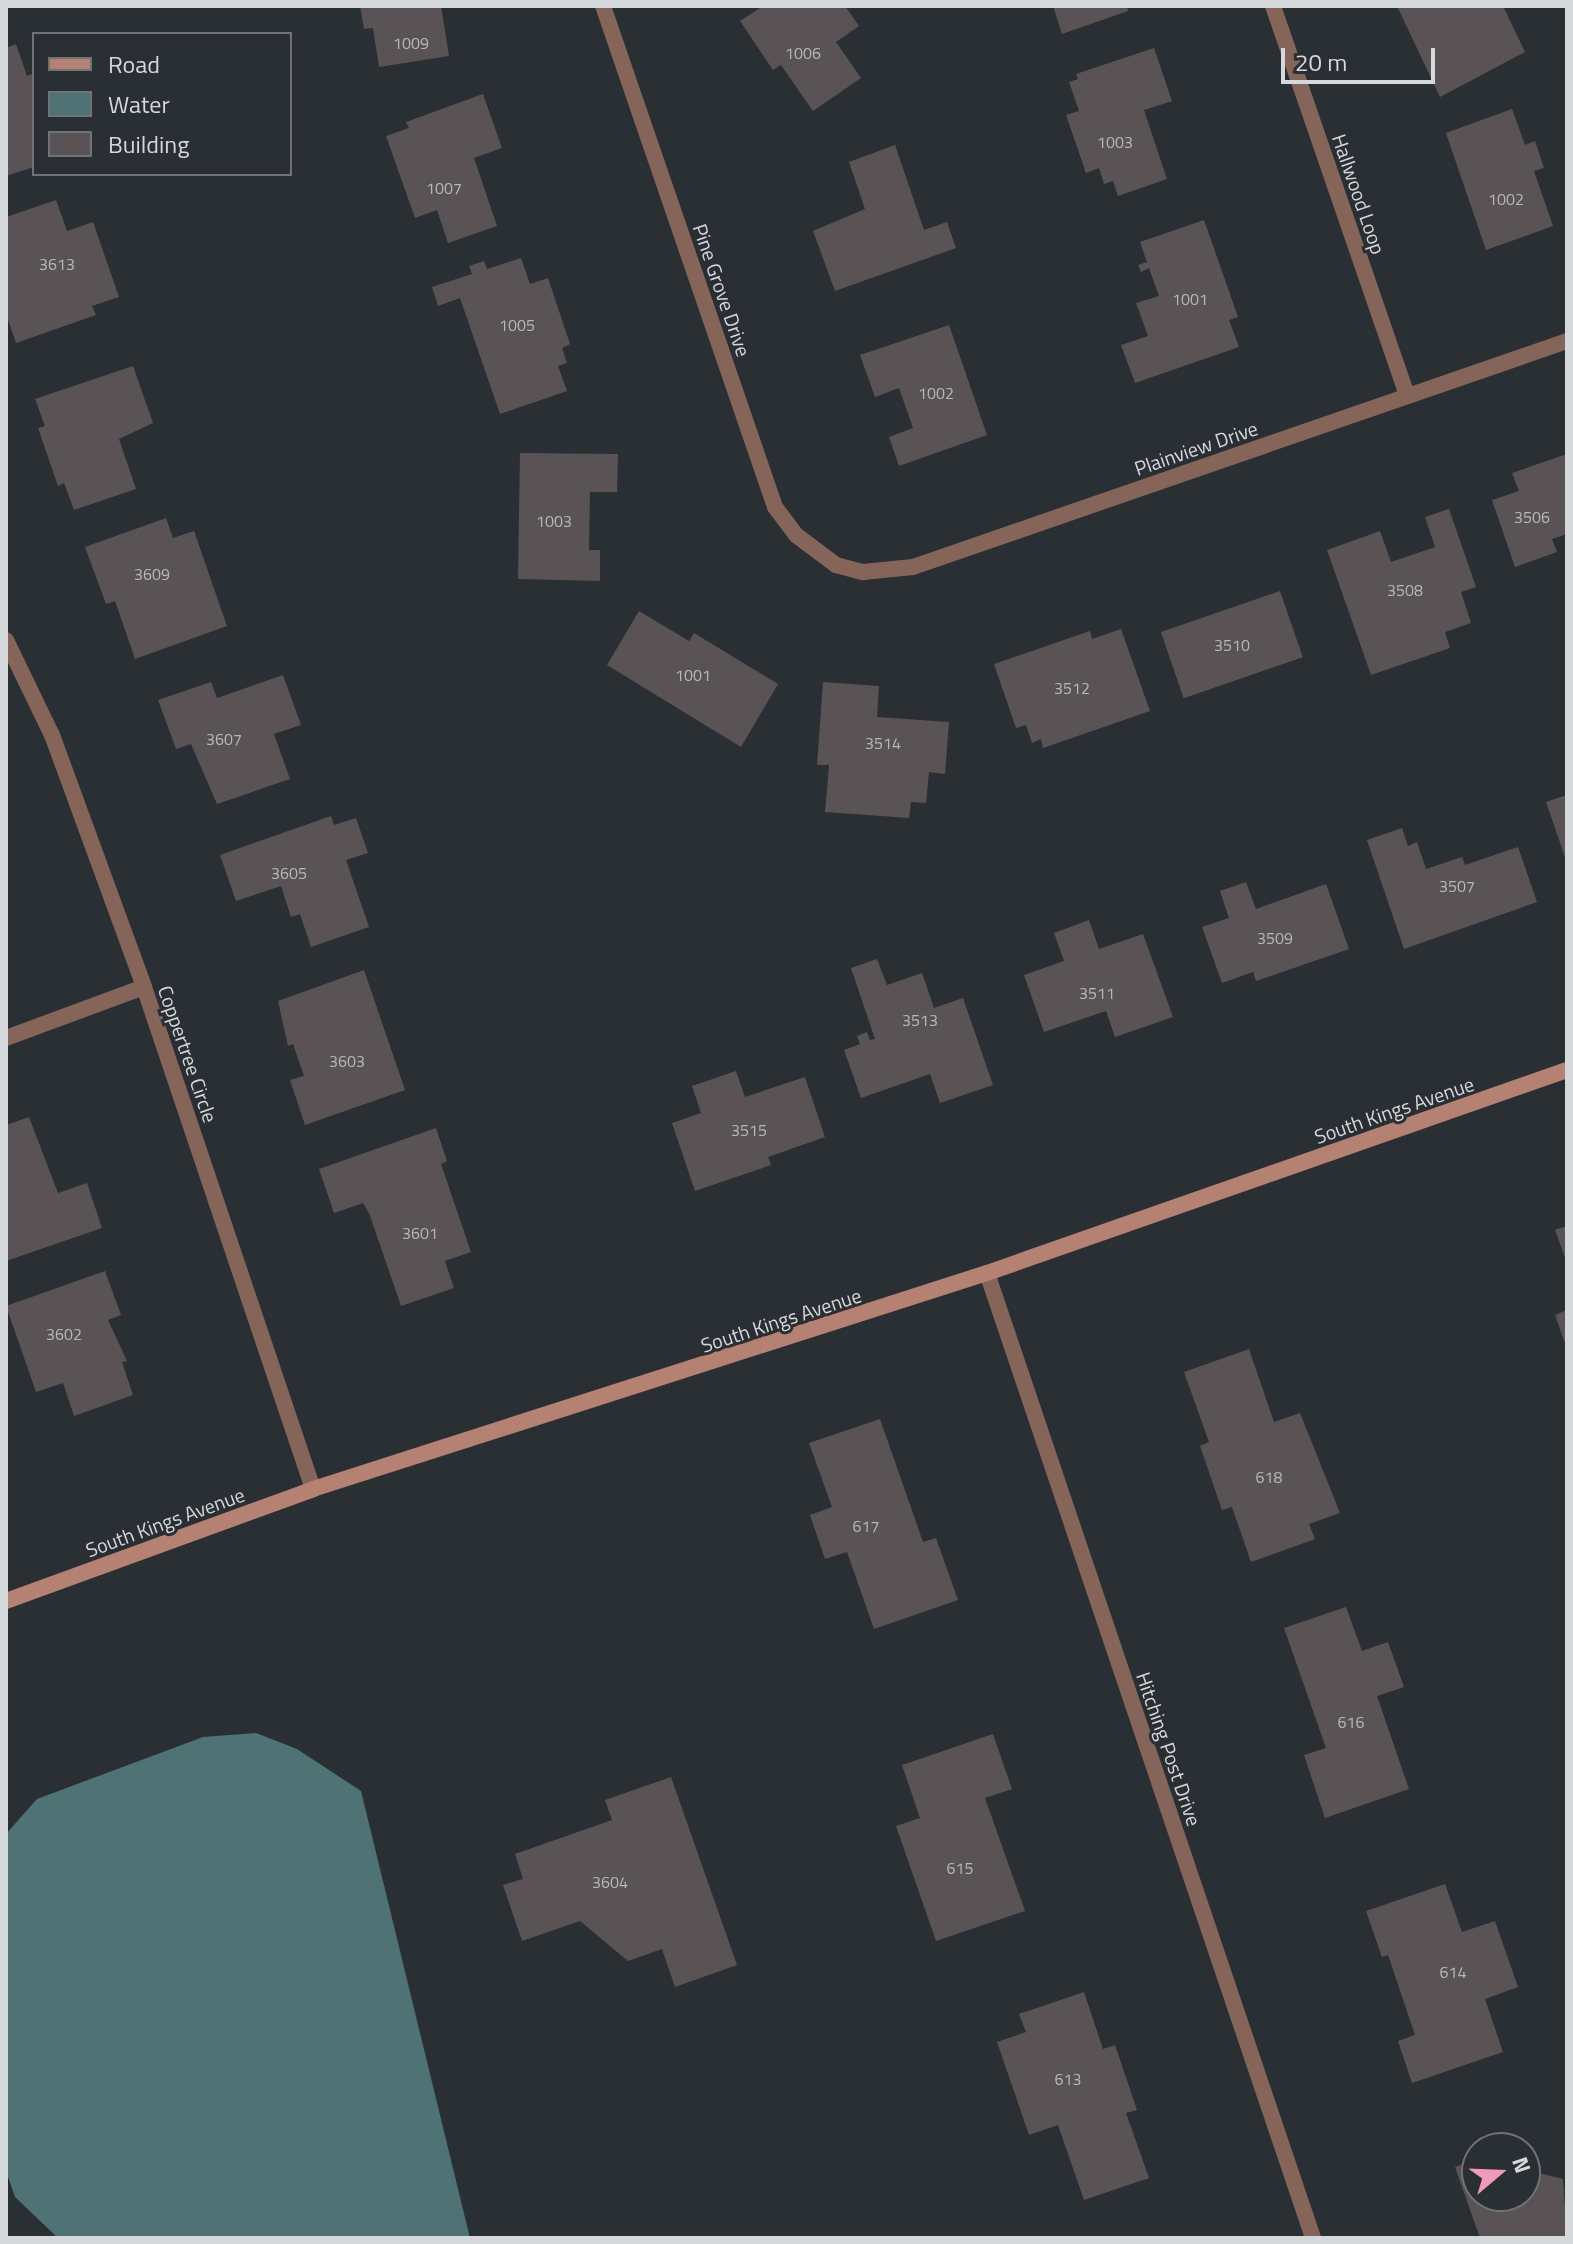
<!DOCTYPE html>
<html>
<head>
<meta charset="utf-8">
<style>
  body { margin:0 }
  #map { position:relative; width:1573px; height:2244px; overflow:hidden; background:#2a2f33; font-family:"Titillium Web",sans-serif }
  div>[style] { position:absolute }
  .water>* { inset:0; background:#4f7375 }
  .building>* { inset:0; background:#5a5356; transform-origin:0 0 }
  .street>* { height:16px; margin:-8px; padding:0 8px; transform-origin:8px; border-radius:8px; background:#85645a }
  .secondary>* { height:16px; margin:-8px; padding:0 8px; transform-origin:8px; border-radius:8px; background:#b58172 }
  span { translate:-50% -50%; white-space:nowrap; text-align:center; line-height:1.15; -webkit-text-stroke:6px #2a2f33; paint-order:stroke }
  .number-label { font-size:16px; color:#b7b8ba }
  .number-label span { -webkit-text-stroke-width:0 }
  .street-label { font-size:20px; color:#d6d9db }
  .frame { position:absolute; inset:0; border:8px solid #d6d9db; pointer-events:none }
  .legend { position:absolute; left:32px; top:32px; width:260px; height:144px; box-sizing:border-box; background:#2a2f33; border:2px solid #6f7376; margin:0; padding:10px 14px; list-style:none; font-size:24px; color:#d6d9db }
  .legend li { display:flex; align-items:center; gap:16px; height:40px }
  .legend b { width:40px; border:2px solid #6f7376 }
  .north { position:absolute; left:1461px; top:2132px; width:80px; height:80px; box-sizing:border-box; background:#2a2f33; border:2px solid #6f7376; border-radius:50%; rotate:71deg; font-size:22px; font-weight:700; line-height:32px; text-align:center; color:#d6d9db }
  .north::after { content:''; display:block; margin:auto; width:28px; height:36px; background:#ef9ab8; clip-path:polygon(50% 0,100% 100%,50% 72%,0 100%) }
  .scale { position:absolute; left:1281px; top:48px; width:154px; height:36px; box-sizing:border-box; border:4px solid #d6d9db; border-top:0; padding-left:10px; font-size:24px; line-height:28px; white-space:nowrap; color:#d6d9db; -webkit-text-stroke:6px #2a2f33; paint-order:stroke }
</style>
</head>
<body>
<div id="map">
  <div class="water">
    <i style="clip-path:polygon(256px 1733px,297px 1749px,361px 1791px,470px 2238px,58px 2238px,15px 2197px,6px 2171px,6px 1834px,37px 1799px,203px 1737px)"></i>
  </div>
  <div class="building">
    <i style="clip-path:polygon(360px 6px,441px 6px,449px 56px,379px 67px,373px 28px,364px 29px)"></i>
    <i style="clip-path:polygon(763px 6px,845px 6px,859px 26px,836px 42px,861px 78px,813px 111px,781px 65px,773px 70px,740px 21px)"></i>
    <i style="clip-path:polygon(1053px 6px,1127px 6px,1128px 11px,1062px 34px)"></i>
    <i style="clip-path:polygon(1397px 6px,1503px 6px,1525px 52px,1440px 97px)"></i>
    <i style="clip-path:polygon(16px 44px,27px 76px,34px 73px,34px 167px,6px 176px,6px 48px)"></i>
    <i style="clip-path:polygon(1154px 48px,1172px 101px,1144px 110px,1167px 179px,1118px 196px,1113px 181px,1104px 184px,1099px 168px,1086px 173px,1066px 115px,1079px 111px,1069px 82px,1078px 79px,1076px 74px)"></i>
    <i style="clip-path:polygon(483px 94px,502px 148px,474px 158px,497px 226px,448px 243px,437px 210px,415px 218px,386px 136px,409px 128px,406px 122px)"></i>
    <i style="clip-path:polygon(1512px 109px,1525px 145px,1535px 141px,1544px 168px,1534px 171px,1553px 226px,1486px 250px,1446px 133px)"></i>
    <i style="clip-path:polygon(895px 145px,924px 230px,947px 222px,956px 248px,835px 291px,813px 231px,865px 209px,849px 162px)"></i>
    <i style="clip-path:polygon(56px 200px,67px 231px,93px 222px,119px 297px,92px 306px,96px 315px,16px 343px,6px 314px,6px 217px)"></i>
    <i style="clip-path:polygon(1204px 220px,1238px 317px,1229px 320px,1239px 347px,1135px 383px,1121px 345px,1148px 336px,1136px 303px,1159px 296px,1149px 268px,1141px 272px,1138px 265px,1147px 262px,1140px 242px)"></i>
    <i style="clip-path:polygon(521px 258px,530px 284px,548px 278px,570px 344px,562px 348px,567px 363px,558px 366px,567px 391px,500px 414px,460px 298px,438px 306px,432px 287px,472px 274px,469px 266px,484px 261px,487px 269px)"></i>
    <i style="clip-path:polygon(949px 325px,987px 435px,899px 466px,889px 437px,913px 428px,899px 388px,875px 397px,860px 355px)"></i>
    <i style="clip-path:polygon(133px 366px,153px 423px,119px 439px,136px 489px,74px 510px,64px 483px,58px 486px,38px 428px,45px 426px,35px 399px)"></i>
    <i style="clip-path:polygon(520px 453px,618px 454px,617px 492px,590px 492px,589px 550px,600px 550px,600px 581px,518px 579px)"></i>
    <i style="clip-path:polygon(1567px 454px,1567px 534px,1552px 539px,1557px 552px,1515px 567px,1492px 500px,1519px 491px,1512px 473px)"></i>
    <i style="clip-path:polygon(1449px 509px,1476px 587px,1461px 592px,1471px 623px,1445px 632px,1450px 648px,1371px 675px,1327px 550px,1380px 531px,1391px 562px,1435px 547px,1425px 517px)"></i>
    <i style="clip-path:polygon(166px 518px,173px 538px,194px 531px,227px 626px,135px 659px,115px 601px,106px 604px,85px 547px)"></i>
    <i style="left:1280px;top:591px;width:70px;height:126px;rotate:71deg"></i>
    <i style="clip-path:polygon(639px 611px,689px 641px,694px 633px,778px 684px,741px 747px,607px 665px)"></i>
    <i style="clip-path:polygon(1121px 629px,1150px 711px,1043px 748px,1041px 739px,1032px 743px,1026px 725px,1016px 728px,994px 664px,1090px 631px,1092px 639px)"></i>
    <i style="clip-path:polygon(283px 675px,301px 725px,274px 734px,290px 779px,217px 804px,191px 744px,176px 749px,158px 700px,211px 682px,217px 698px)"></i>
    <i style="clip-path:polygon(823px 682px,879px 686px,877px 717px,949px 722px,945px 774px,929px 772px,926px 803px,911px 802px,909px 818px,825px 812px,829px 765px,817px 765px)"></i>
    <i style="clip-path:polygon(1567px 795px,1567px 863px,1546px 802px)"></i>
    <i style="clip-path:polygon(331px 816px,334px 825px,356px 818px,368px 853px,346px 860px,369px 927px,311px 947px,300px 914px,291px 917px,281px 886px,236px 901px,220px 855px)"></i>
    <i style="clip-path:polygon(1402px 828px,1408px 846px,1417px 842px,1426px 869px,1462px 857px,1465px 865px,1518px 847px,1537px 902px,1404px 949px,1367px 840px)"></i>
    <i style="clip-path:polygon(1246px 882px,1256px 909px,1326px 884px,1349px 949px,1256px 981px,1253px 972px,1222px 983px,1202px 927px,1229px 918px,1220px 891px)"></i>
    <i style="clip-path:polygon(1089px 920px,1099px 949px,1143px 934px,1173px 1017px,1115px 1037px,1106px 1011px,1044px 1032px,1024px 975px,1064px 961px,1054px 933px)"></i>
    <i style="clip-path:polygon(877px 959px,887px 985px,922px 973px,934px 1008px,963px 998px,993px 1085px,940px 1103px,930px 1074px,861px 1098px,844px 1050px,860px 1044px,857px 1036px,867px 1032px,870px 1040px,875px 1039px,851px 968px)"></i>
    <i style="clip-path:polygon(364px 970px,405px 1090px,305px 1125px,290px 1080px,304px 1076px,293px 1044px,288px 1046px,278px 1001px)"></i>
    <i style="clip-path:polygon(736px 1071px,745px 1097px,805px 1077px,825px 1137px,768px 1157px,771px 1165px,695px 1191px,672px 1123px,701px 1113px,692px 1086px)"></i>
    <i style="clip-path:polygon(29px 1117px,58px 1193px,87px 1183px,102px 1228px,6px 1261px,6px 1125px)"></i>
    <i style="clip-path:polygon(436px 1128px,447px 1161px,441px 1164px,471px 1252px,445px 1261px,454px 1288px,401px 1306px,369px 1213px,363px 1203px,334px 1213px,319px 1169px)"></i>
    <i style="clip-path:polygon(1567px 1226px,1567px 1263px,1555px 1230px)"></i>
    <i style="clip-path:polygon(105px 1271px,121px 1315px,108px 1320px,127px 1361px,122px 1362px,133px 1395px,74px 1416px,63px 1383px,36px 1392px,6px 1306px)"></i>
    <i style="clip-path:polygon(1567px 1310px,1567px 1349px,1555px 1315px)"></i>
    <i style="clip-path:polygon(1249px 1349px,1274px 1422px,1300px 1413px,1340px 1513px,1309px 1524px,1315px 1539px,1251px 1562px,1232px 1507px,1222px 1510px,1200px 1446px,1209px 1442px,1184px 1372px)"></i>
    <i style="clip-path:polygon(880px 1419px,923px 1542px,936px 1538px,958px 1600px,874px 1629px,847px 1552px,825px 1559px,810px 1515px,832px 1507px,809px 1443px)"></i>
    <i style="clip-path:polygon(1346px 1607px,1362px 1651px,1388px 1642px,1404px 1687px,1377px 1696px,1409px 1789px,1325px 1818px,1304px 1755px,1326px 1748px,1284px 1628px)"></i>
    <i style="clip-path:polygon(993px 1734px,1012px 1789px,985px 1798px,1025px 1911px,936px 1941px,896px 1826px,920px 1818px,902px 1765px)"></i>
    <i style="clip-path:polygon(671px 1777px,737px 1965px,675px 1987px,662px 1949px,628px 1961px,580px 1921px,522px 1941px,503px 1885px,523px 1879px,515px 1854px,612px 1820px,605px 1800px)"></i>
    <i style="clip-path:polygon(1445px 1884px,1462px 1932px,1495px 1921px,1518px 1987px,1485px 1999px,1503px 2052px,1412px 2083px,1398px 2041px,1415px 2035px,1388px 1955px,1382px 1957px,1366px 1911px)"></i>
    <i style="clip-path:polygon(1084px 1992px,1103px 2049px,1115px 2045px,1137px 2110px,1126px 2113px,1149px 2178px,1084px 2200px,1058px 2125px,1029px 2135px,997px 2042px,1026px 2032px,1019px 2014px)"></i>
    <i style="clip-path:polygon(1477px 2160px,1477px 2196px,1525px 2196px,1525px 2175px,1535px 2172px,1563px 2179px,1567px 2238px,1480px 2238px,1455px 2167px)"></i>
  </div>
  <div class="street">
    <i style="left:603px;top:6px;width:530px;rotate:71.05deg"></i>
    <i style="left:775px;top:507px;width:35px;rotate:53deg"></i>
    <i style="left:796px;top:535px;width:50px;rotate:36.9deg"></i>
    <i style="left:836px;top:565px;width:28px;rotate:15deg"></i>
    <i style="left:863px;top:572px;width:50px;rotate:-5.7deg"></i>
    <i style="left:913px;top:567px;width:692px;rotate:-19.06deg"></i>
    <i style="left:1273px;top:6px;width:412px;rotate:71deg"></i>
    <i style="left:6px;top:640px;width:106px;rotate:64.2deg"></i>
    <i style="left:52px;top:735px;width:268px;rotate:69.9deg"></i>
    <i style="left:144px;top:987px;width:530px;rotate:71.39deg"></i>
    <i style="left:6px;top:1038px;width:147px;rotate:-20.3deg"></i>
    <i style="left:987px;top:1273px;width:1019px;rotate:71.33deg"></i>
  </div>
  <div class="secondary">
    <i style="left:6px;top:1601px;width:327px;rotate:-20deg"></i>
    <i style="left:313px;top:1489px;width:708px;rotate:-17.77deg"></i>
    <i style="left:987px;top:1273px;width:614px;rotate:-19.29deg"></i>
  </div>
  <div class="number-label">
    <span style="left:411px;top:43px">1009</span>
    <span style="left:803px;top:53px">1006</span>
    <span style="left:1115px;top:142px">1003</span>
    <span style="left:444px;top:188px">1007</span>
    <span style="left:1506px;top:199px">1002</span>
    <span style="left:57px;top:264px">3613</span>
    <span style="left:1190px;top:299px">1001</span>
    <span style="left:517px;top:325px">1005</span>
    <span style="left:936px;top:393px">1002</span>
    <span style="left:1532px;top:517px">3506</span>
    <span style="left:554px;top:521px">1003</span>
    <span style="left:152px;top:574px">3609</span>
    <span style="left:1405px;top:590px">3508</span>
    <span style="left:1232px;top:645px">3510</span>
    <span style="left:693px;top:675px">1001</span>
    <span style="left:1072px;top:688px">3512</span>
    <span style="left:224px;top:739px">3607</span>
    <span style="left:883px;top:743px">3514</span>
    <span style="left:289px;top:873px">3605</span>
    <span style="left:1457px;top:886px">3507</span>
    <span style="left:1275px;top:938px">3509</span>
    <span style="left:1097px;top:993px">3511</span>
    <span style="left:920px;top:1020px">3513</span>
    <span style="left:347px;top:1061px">3603</span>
    <span style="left:749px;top:1130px">3515</span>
    <span style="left:420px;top:1233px">3601</span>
    <span style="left:64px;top:1334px">3602</span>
    <span style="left:1269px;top:1477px">618</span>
    <span style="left:866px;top:1526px">617</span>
    <span style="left:1351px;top:1722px">616</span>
    <span style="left:960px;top:1868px">615</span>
    <span style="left:610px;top:1882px">3604</span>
    <span style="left:1453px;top:1972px">614</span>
    <span style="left:1068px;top:2079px">613</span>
  </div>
  <div class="street-label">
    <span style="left:1359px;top:194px;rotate:71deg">Hallwood Loop</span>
    <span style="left:722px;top:290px;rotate:71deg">Pine Grove Drive</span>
    <span style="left:1196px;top:448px;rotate:-19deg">Plainview Drive</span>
    <span style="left:188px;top:1054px;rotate:71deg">Coppertree Circle</span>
    <span style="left:1394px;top:1110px;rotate:-19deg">South Kings Avenue</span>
    <span style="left:781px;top:1320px;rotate:-18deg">South Kings Avenue</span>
    <span style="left:165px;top:1522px;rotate:-20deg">South Kings Avenue</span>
    <span style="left:1169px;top:1749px;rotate:71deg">Hitching Post Drive</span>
  </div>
  <div class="frame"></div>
  <ul class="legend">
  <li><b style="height:10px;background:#b58172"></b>Road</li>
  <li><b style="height:22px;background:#4f7375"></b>Water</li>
  <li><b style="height:22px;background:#5a5356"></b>Building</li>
  </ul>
  <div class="north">N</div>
  <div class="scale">20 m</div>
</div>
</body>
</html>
